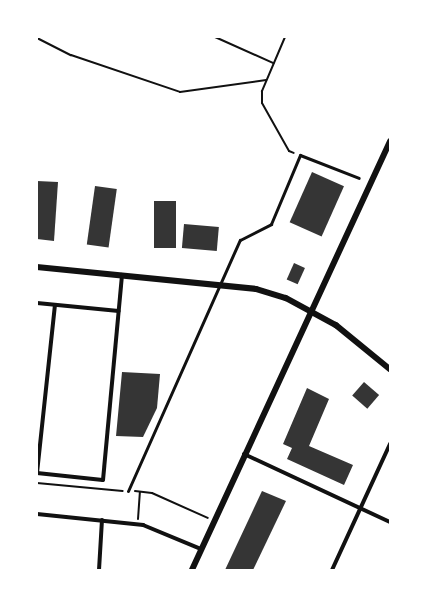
<!DOCTYPE html>
<html>
<head>
<meta charset="utf-8">
<style>
  body { margin:0 }
  #map { position:relative; width:427px; height:607px; overflow:hidden; background:#fff; font-family:Ubuntu,sans-serif }
  div>[style] { position:absolute }
  .building>* { inset:0; background:#353535; transform-origin:0 0 }
  .path>* { height:2px; margin:-1px; padding:0 1px; transform-origin:1px; border-radius:1px; background:#111 }
  .pedestrian>* { height:3px; margin:-1.5px; padding:0 1.5px; transform-origin:1.5px; border-radius:1.5px; background:#111 }
  .minor>* { height:4px; margin:-2px; padding:0 2px; transform-origin:2px; border-radius:2px; background:#111 }
  .tertiary>* { height:5.5px; margin:-2.75px; padding:0 2.75px; transform-origin:2.75px; border-radius:2.75px; background:#111 }
  span { translate:-50% -50%; white-space:nowrap; text-align:center; line-height:1.15; -webkit-text-stroke:3px #fff; paint-order:stroke }
  .frame { position:absolute; inset:0; border:38px solid #fff; pointer-events:none }
</style>
</head>
<body>
<div id="map">
  <div class="building">
    <i style="left:312px;top:172px;width:35px;height:55px;rotate:24deg"></i>
    <i style="clip-path:polygon(37px 181px,58px 182px,54px 241px,37px 239px)"></i>
    <i style="left:95px;top:186px;width:22px;height:59px;rotate:8deg"></i>
    <i style="left:154px;top:201px;width:22px;height:47px"></i>
    <i style="left:184px;top:224px;width:35px;height:24px;rotate:5deg"></i>
    <i style="left:294px;top:263px;width:12px;height:18px;rotate:24deg"></i>
    <i style="clip-path:polygon(122px 372px,160px 374px,157px 408px,143px 437px,116px 436px)"></i>
    <i style="left:364px;top:382px;width:20px;height:18px;rotate:41deg"></i>
    <i style="clip-path:polygon(307px 388px,329px 399px,309px 446px,353px 465px,344px 485px,287px 459px,292px 448px,283px 444px)"></i>
    <i style="clip-path:polygon(262px 491px,286px 501px,253px 570px,225px 570px)"></i>
  </div>
  <div class="path">
    <i style="left:215px;top:37px;width:64px;rotate:24.1deg"></i>
    <i style="left:285px;top:37px;width:59px;rotate:113.1deg"></i>
    <i style="left:262px;top:91px;width:12px;rotate:90deg"></i>
    <i style="left:262px;top:103px;width:55px;rotate:60.6deg"></i>
    <i style="left:289px;top:151px;width:5px;rotate:22deg"></i>
    <i style="left:37px;top:38px;width:38px;rotate:27deg"></i>
    <i style="left:71px;top:55px;width:115px;rotate:18.7deg"></i>
    <i style="left:180px;top:92px;width:87px;rotate:-7.9deg"></i>
    <i style="left:37px;top:483px;width:86px;rotate:5.3deg"></i>
    <i style="left:135px;top:491px;width:17px;rotate:7deg"></i>
    <i style="left:152px;top:493px;width:61px;rotate:24.1deg"></i>
    <i style="left:138px;top:519px;width:27px;rotate:-86deg"></i>
  </div>
  <div class="pedestrian">
    <i style="left:128px;top:491px;width:275px;rotate:-66deg"></i>
    <i style="left:240px;top:240px;width:35px;rotate:-27deg"></i>
    <i style="left:271px;top:224px;width:75px;rotate:-67.2deg"></i>
    <i style="left:300px;top:155px;width:63px;rotate:21.3deg"></i>
  </div>
  <div class="minor">
    <i style="left:37px;top:303px;width:82px;rotate:5.6deg"></i>
    <i style="left:244px;top:454px;width:161px;rotate:25deg"></i>
    <i style="left:37px;top:473px;width:66px;rotate:6.1deg"></i>
    <i style="left:103px;top:480px;width:206px;rotate:-84.7deg"></i>
    <i style="left:37px;top:473px;width:169px;rotate:-83.9deg"></i>
    <i style="left:37px;top:514px;width:107px;rotate:5.9deg"></i>
    <i style="left:143px;top:525px;width:63px;rotate:22.5deg"></i>
    <i style="left:99px;top:570px;width:50px;rotate:-86.6deg"></i>
    <i style="left:332px;top:570px;width:139px;rotate:-65.3deg"></i>
  </div>
  <div class="tertiary">
    <i style="left:37px;top:267px;width:220px;rotate:5.7deg"></i>
    <i style="left:256px;top:289px;width:31px;rotate:17deg"></i>
    <i style="left:286px;top:298px;width:57px;rotate:28.4deg"></i>
    <i style="left:336px;top:325px;width:70px;rotate:39.2deg"></i>
    <i style="left:192px;top:570px;width:472px;rotate:-65.2deg"></i>
  </div>
  <div class="frame"></div>
</div>
</body>
</html>
